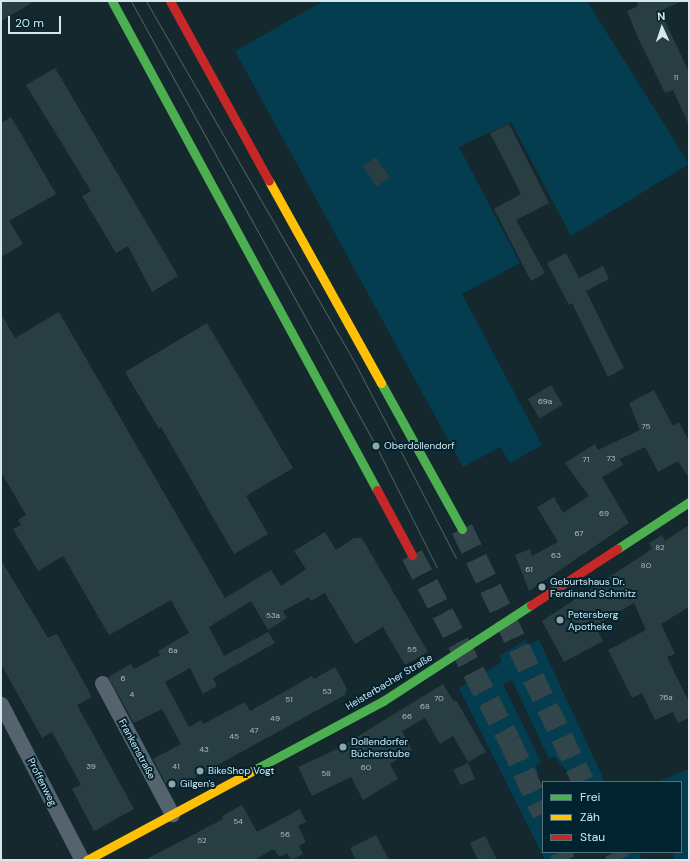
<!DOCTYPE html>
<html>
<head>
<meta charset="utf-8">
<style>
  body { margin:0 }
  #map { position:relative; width:690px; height:861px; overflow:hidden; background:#14282e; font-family:"DM Sans",sans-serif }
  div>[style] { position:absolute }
  .green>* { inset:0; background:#033d4f }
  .building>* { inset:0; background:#293e42; transform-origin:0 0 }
  .highway-tunnel>* { height:22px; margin-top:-11px; transform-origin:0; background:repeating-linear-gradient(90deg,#31454b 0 22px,transparent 0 33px) }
  .street>* { height:15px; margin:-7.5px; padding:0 7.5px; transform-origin:7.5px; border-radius:7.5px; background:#55636e }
  .fast>* { height:9px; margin:-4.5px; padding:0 4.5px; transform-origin:4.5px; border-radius:4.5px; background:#4caf50 }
  .slow>* { height:9px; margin:-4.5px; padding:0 4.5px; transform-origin:4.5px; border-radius:4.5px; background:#ffc107 }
  .jam>* { height:9px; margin:-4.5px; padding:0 4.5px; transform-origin:4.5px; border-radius:4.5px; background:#c62828 }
  .tram>* { height:1px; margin:-0.5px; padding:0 0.5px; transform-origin:0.5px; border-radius:0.5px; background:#505e65 }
  .dots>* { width:11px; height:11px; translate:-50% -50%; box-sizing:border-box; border:2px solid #00232f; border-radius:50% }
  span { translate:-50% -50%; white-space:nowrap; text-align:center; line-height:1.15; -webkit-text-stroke:4px #00232f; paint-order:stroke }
  .number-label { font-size:8px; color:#aabdc4 }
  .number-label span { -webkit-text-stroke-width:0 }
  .poi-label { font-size:10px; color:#d5e7ef }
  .left { translate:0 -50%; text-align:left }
  .street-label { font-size:10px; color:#d5e7ef }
  .frame { position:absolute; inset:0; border:2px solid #d5e7ef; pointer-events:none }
  .legend { position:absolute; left:542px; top:781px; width:140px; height:72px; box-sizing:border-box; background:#00232f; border:1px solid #55717c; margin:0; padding:5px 7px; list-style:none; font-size:12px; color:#d5e7ef }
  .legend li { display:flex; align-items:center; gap:8px; height:20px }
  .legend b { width:20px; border:1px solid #55717c }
  .north { position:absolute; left:642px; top:8px; width:40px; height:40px; -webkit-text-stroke:3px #00232f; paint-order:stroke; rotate:357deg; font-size:11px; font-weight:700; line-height:16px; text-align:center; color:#d5e7ef }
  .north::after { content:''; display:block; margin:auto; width:14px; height:18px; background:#d5e7ef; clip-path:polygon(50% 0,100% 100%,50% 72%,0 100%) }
  .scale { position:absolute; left:8px; top:16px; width:53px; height:18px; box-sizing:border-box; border:2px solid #d5e7ef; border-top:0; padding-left:5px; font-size:12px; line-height:14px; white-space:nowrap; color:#d5e7ef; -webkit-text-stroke:3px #00232f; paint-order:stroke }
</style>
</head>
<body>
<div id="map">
  <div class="green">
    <i style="clip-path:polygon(324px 1px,587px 1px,689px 164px,571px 236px,511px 122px,459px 147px,520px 263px,462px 294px,542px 445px,510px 463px,500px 447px,463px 467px,235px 51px)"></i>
    <i style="clip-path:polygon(525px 640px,527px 645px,539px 640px,605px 782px,576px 782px,554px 756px,549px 759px,512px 680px,503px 684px,541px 762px,536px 765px,543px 802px,543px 852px,560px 852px,563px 860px,545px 860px,459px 688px,502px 662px,499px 656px)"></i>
    <i style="clip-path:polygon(689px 769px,689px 860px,675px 860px,672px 852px,681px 852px,681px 782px,657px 782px)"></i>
    <i style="clip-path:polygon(615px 852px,638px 852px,642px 860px,616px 860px)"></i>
  </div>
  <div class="building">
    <i style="clip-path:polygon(1px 1px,35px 1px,1px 21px)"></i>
    <i style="clip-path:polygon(636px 1px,682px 1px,660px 11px,689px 72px,689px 125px,673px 90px,665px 93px,639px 40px,627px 11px,638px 6px)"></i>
    <i style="clip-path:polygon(55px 68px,178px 276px,152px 292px,128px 246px,116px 253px,82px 196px,91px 191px,26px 85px)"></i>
    <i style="clip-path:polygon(11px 117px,56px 194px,9px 221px,23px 244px,1px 257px,1px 123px)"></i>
    <i style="clip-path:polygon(509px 124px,549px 203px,516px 220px,545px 273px,531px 281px,494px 209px,521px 194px,490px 133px)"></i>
    <i style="left:376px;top:157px;width:25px;height:16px;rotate:56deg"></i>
    <i style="clip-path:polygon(566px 253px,579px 278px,603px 266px,609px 279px,586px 291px,624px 368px,608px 377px,572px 303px,569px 305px,547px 263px)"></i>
    <i style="clip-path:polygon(59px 312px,225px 598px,271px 570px,281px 586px,306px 569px,294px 551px,325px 532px,336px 550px,354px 538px,362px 538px,428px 652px,405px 665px,383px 627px,355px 644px,325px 593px,311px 601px,309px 597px,283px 611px,287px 618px,268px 630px,251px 601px,209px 627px,224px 656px,268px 632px,275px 643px,213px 678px,217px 686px,203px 694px,190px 668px,165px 682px,189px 727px,201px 720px,203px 724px,245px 702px,250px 711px,312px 676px,314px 679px,335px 667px,347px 689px,345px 695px,174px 789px,168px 788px,153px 759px,181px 744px,162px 709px,134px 723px,108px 677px,131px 664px,134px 669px,160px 655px,158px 651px,189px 633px,171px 600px,109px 635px,63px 556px,38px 571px,13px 529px,21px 525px,18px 520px,26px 515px,1px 472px,1px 314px,15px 338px)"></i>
    <i style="clip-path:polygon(207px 323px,293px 468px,246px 496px,268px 534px,234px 554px,161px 427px,159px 429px,125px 372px)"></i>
    <i style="left:551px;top:385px;width:23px;height:27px;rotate:59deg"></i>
    <i style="clip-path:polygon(654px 390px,673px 426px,679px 422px,689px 441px,689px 478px,678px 461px,658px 472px,645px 447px,620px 459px,623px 465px,602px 477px,629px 523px,529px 591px,515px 555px,530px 549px,532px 556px,558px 542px,537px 507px,554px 497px,563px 513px,589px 496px,565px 463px,595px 444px,598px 450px,640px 430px,629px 403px)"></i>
    <i style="clip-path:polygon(689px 525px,689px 607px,661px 624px,675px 654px,667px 657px,689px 702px,689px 718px,678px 723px,673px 712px,655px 720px,642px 693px,632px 698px,608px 650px,646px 630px,634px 603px,595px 626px,603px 641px,564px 662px,542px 621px,652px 549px,649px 543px,662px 535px,665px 541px)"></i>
    <i style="clip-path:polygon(1px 560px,48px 638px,57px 634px,92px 697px,77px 705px,134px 809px,94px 831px,72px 789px,81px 785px,52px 732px,42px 738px,1px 664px)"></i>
    <i style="clip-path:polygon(443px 684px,454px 702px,456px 700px,486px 752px,468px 762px,453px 736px,440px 744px,425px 718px,402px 731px,412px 750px,390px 764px,398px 779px,363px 800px,351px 777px,312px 796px,298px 767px,337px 749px)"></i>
    <i style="left:468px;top:763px;width:17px;height:16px;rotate:65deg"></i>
    <i style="clip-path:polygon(242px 805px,257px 832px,300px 809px,306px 822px,298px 826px,306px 842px,299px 846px,303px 854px,291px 860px,287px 853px,279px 857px,274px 849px,254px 860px,145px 860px,223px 819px,222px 816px)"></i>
    <i style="clip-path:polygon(376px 835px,389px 860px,356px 860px,350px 848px)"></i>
    <i style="clip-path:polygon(485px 836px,497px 860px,478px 860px,470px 843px)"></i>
  </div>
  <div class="highway-tunnel">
    <i style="left:462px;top:529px;width:280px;rotate:64.4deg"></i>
    <i style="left:412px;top:555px;width:211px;rotate:62.3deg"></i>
    <i style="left:510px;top:742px;width:79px;rotate:65.4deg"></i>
    <i style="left:561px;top:852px;width:9px;rotate:69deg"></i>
    <i style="left:615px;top:852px;width:9px;rotate:63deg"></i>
  </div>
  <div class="street">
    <i style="left:102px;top:683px;width:149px;rotate:61.9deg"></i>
    <i style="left:1px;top:704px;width:176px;rotate:62.6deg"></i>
  </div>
  <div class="fast">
    <i style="left:112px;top:1px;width:556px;rotate:61.55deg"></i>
    <i style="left:381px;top:383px;width:167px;rotate:61deg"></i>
    <i style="left:617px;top:549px;width:86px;rotate:-33.1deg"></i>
    <i style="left:252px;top:771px;width:149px;rotate:-28.1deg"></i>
    <i style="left:383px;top:701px;width:176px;rotate:-33deg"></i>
  </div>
  <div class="slow">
    <i style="left:269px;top:181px;width:231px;rotate:61deg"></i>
    <i style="left:87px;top:860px;width:187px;rotate:-28.3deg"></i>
  </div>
  <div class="jam">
    <i style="left:170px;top:1px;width:205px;rotate:61.2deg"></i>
    <i style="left:377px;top:490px;width:74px;rotate:61.7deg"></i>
    <i style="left:531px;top:605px;width:103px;rotate:-33.1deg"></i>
  </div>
  <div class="tram">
    <i style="left:131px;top:1px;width:508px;rotate:61.16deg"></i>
    <i style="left:376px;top:446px;width:136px;rotate:63.4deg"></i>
    <i style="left:146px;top:1px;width:420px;rotate:60deg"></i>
    <i style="left:356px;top:365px;width:217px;rotate:62.6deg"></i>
  </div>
  <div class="dots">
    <i style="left:376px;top:446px;background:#91a4ab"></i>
    <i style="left:542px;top:587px;background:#91a4ab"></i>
    <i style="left:560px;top:620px;background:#91a4ab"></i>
    <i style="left:343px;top:747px;background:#91a4ab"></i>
    <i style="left:200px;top:771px;background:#91a4ab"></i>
    <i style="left:172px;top:784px;background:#91a4ab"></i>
  </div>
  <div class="number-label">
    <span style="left:676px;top:78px">11</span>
    <span style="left:545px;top:402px">69a</span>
    <span style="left:646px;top:427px">75</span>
    <span style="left:611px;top:459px">73</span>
    <span style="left:586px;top:460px">71</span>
    <span style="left:604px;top:514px">69</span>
    <span style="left:579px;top:534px">67</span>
    <span style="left:660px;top:548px">82</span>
    <span style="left:556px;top:556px">63</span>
    <span style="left:646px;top:566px">80</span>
    <span style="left:529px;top:570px">61</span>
    <span style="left:273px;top:616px">53a</span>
    <span style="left:412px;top:650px">55</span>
    <span style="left:173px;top:651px">6a</span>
    <span style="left:123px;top:679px">6</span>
    <span style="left:327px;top:692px">53</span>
    <span style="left:132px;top:695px">4</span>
    <span style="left:666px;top:698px">76a</span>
    <span style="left:439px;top:699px">70</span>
    <span style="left:289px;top:700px">51</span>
    <span style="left:425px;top:707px">68</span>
    <span style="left:407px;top:717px">66</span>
    <span style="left:275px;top:719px">49</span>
    <span style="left:254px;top:731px">47</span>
    <span style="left:234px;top:737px">45</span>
    <span style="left:204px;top:750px">43</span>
    <span style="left:91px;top:767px">39</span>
    <span style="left:176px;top:767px">41</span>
    <span style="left:366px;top:768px">60</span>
    <span style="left:326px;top:774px">58</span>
    <span style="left:238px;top:822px">54</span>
    <span style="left:285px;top:835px">56</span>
    <span style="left:202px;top:841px">52</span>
  </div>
  <div class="poi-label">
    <span class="left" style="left:384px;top:446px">Oberdollendorf</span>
    <span class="left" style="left:550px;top:587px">Geburtshaus Dr.<br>Ferdinand Schmitz</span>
    <span class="left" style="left:568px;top:620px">Petersberg<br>Apotheke</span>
    <span class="left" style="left:351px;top:747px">Dollendorfer<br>Bücherstube</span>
    <span class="left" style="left:208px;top:771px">BikeShop Vogt</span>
    <span class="left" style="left:180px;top:784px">Gilgen's</span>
  </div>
  <div class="street-label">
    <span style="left:389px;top:682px;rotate:-31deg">Heisterbacher Straße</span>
    <span style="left:137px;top:749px;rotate:62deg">Frankenstraße</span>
    <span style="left:42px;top:782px;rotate:63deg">Proffenweg</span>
  </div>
  <div class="frame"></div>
  <ul class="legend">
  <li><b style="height:5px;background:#4caf50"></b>Frei</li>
  <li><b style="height:5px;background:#ffc107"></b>Zäh</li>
  <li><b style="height:5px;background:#c62828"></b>Stau</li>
  </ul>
  <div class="north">N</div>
  <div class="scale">20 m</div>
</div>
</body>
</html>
